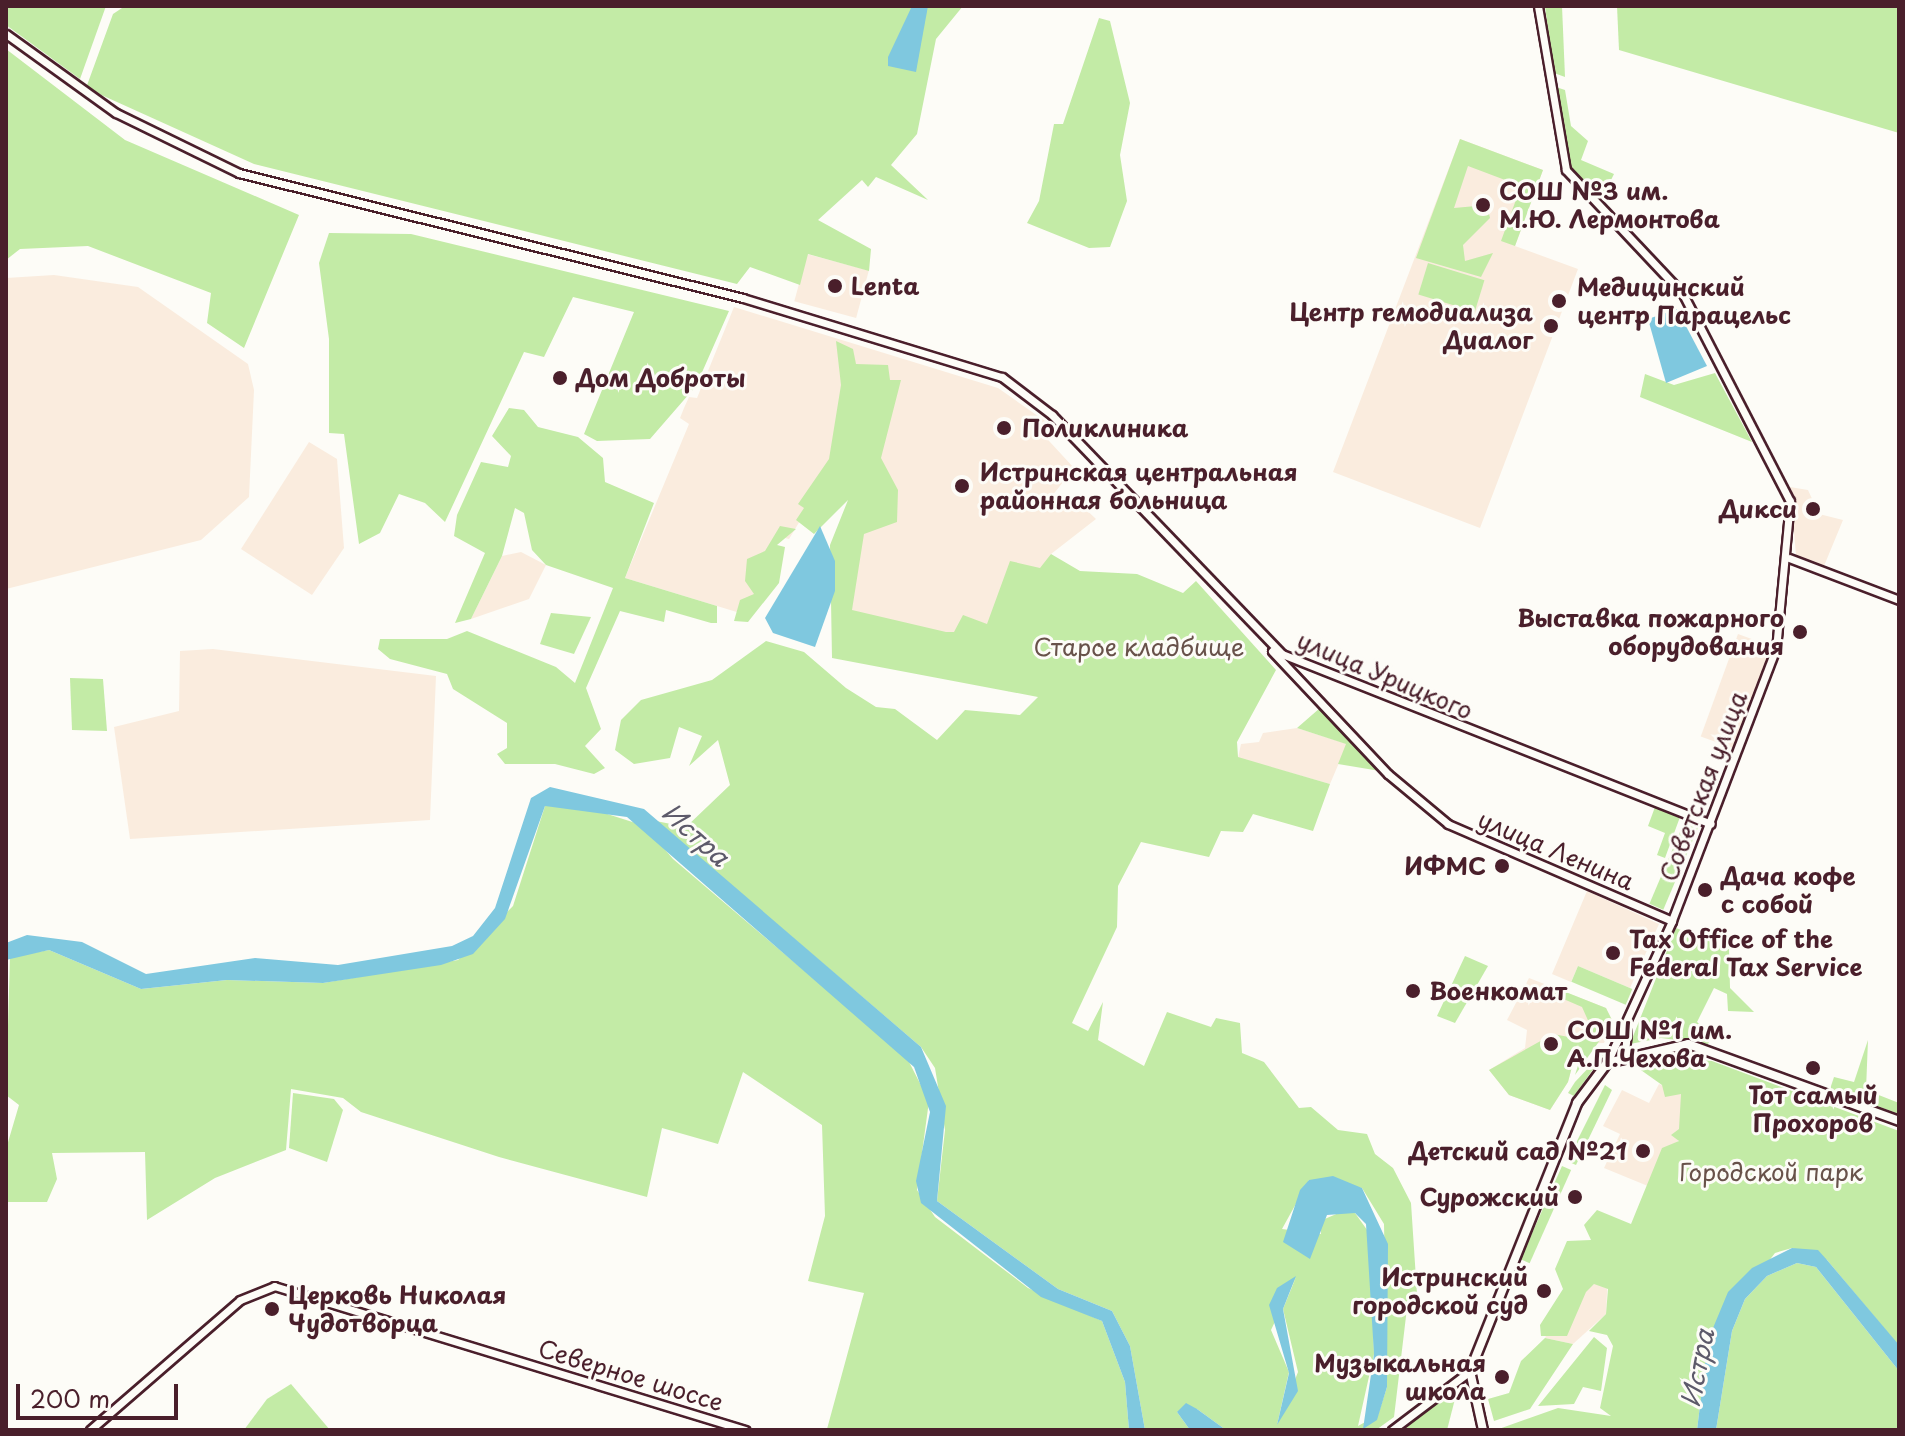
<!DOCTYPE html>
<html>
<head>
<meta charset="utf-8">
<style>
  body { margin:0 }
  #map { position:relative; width:1905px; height:1436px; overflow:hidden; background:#fdfcf7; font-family:"Playpen Sans",sans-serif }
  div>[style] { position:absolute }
  .built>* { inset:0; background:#faecde; transform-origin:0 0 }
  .green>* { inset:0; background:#c3eba6; transform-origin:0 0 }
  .water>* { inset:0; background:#7fc8df }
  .roads { filter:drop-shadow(2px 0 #4a1f2b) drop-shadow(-2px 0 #4a1f2b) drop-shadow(0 2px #4a1f2b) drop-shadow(0 -2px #4a1f2b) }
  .tertiary>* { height:7px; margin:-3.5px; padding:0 3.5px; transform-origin:3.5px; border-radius:3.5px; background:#fdfcf7 }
  .secondary>* { height:7px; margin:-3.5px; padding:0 3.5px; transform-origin:3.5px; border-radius:3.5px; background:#fdfcf7 }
  .primary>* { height:8px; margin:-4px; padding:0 4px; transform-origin:4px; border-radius:4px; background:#fdfcf7 }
  .dots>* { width:22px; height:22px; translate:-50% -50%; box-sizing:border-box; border:4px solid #fdfcf7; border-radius:50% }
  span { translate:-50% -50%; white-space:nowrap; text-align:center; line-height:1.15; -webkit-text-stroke:6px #fdfcf7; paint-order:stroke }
  .poi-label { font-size:24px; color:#4a1f2b; font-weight:700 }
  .left { translate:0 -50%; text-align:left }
  .right { translate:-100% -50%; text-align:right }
  .park-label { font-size:24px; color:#68524a }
  .street-label { font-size:24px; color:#4a1f2b }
  .water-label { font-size:26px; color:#5d5a6a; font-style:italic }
  .frame { position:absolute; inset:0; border:8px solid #4a1f2b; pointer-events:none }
  .scale { position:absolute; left:16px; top:1384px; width:162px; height:36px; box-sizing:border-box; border:4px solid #4a1f2b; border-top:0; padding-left:10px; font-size:24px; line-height:28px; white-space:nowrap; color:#4a1f2b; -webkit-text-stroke:6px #fdfcf7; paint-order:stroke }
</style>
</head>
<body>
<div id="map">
  <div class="built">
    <i style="clip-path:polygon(1460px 139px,1543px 170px,1515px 246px,1578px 269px,1480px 528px,1333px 472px)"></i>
    <i style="left:807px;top:254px;width:64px;height:49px;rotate:15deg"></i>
    <i style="clip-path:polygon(54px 275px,138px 287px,248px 364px,254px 390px,249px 497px,201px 540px,6px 589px,6px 278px)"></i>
    <i style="clip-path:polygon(734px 307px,998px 388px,1045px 421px,1038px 429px,1074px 468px,1052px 496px,1066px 509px,1077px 501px,1096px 519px,1051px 554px,969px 683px,836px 648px,859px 516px,838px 458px,789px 539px,777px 536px,756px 597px,740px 613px,625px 578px,689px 424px,680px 418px,684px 408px,689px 397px,697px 398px)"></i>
    <i style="clip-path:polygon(309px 442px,337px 459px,344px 548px,312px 595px,241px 549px)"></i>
    <i style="clip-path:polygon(1790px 487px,1808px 490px,1819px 514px,1843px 520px,1824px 566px,1796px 555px)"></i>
    <i style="clip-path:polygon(521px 552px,546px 565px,529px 599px,471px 619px,502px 556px)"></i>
    <i style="left:1738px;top:634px;width:40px;height:109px;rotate:20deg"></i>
    <i style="clip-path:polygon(213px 649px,436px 676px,430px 820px,130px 839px,114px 727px,179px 711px,180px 651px)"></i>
    <i style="clip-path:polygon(1297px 728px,1347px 744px,1330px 784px,1238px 758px,1241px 744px,1259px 742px,1263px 733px)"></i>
    <i style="clip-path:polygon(1587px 891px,1659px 924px,1630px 988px,1578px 966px,1571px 982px,1552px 974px)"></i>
    <i style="clip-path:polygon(1529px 978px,1606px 1008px,1613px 1022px,1604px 1043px,1578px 1044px,1568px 1082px,1550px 1110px,1509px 1095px,1489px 1070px,1525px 1048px,1527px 1030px,1507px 1020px)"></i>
    <i style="clip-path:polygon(1659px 1084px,1681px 1094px,1687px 1116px,1660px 1191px,1604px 1168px,1620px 1134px,1603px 1126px,1622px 1090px,1649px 1103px)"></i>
    <i style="clip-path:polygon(1608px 1272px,1606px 1314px,1573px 1344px,1545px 1338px,1554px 1318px)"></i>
  </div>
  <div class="green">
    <i style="clip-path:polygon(6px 6px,106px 6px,80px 79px,6px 25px)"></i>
    <i style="clip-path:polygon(125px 6px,963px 6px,936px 39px,917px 134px,891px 165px,928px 200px,876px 177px,868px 187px,862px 180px,818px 220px,871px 249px,869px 271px,808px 254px,800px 285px,750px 267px,737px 284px,254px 164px,86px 88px,113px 14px)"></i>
    <i style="clip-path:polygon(1545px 6px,1562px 6px,1565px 77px,1554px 73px)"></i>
    <i style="clip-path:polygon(1617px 6px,1899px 6px,1899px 133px,1619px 50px)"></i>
    <i style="clip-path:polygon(1099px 18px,1110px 21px,1130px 103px,1120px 155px,1127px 201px,1110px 247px,1089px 248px,1027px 223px,1039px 201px,1054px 124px,1063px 124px)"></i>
    <i style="clip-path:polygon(6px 49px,125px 140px,299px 215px,244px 348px,207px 323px,211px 293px,88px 246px,20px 249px,6px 260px)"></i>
    <i style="clip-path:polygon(1556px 87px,1565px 90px,1571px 126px,1588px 141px,1581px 160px,1614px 174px,1603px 196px,1575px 173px,1563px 150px)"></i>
    <i style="clip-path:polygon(1460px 139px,1543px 170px,1515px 246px,1501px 241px,1521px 186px,1468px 166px,1454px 208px,1487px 205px,1490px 218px,1463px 245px,1465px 261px,1493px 253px,1481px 277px,1416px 258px)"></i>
    <i style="clip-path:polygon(329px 233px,411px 234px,729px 311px,696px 386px,650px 439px,597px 441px,584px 434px,634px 312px,573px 297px,544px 357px,524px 352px,445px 522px,425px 503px,399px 494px,380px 533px,359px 544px,344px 434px,329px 433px,329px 339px,319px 263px)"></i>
    <i style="left:1428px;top:263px;width:59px;height:33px;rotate:17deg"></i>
    <i style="clip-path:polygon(evenodd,836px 341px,853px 349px,856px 364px,888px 365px,890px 380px,901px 380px,881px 458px,898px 490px,897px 522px,864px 534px,852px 610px,946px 632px,954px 632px,963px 615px,987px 624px,1010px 561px,1040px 568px,1051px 554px,1080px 571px,1137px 574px,1183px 593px,1196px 581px,1276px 670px,1237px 742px,1238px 757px,1330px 784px,1313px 831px,1253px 814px,1243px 832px,1221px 831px,1209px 857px,1141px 842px,1118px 886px,1117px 927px,1072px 1023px,1088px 1031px,1103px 1002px,1098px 1040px,1144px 1066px,1167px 1012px,1211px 1027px,1216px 1018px,1240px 1023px,1242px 1053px,1264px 1062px,1299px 1108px,1311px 1107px,1338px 1130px,1367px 1134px,1375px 1154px,1393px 1168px,1411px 1203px,1417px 1294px,1407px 1308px,1394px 1417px,1376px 1430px,1226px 1430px,1197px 1409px,1177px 1412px,1190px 1430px,1145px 1430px,1130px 1346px,1112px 1311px,1058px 1289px,937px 1201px,945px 1130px,935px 1068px,921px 1047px,656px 821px,686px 827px,730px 785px,718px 740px,689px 766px,702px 736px,679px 727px,670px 758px,634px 764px,615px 750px,621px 720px,641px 700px,712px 680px,766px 641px,804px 652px,846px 688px,876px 707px,895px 709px,937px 740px,965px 710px,1020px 715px,1038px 697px,832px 658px,830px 545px,848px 500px,814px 534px,796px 520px,804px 508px,798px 504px,829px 459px,841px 385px,836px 341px,1309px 1180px,1362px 1188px,1384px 1224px,1387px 1387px,1378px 1415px,1358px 1426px,1374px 1354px,1370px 1234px,1355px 1213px,1341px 1212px,1320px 1221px,1321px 1234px,1282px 1229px,1309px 1180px,836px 341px,1296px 1277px,1283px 1309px,1298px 1372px,1277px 1425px,1289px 1372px,1271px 1330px,1296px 1277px)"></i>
    <i style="clip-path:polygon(1715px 373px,1752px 442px,1640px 397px,1645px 374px,1674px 385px)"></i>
    <i style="clip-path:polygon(509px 408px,524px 410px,538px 427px,578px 437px,603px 458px,605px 482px,654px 503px,625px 578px,717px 606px,717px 623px,711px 623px,666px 610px,664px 622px,620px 611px,586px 688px,601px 729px,585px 746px,605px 768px,594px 774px,555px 764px,505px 764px,497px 754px,507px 748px,507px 723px,453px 689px,447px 674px,390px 659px,378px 649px,380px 639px,447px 639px,467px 631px,556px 667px,575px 683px,613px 588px,546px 565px,532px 550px,524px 513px,515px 508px,502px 556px,471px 619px,455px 623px,485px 553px,454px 536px,457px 515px,481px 462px,508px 467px,511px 456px,492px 436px)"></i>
    <i style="clip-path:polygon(780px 526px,796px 529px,777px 545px,785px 547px,779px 583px,748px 622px,734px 621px,740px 600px,754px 594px,745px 581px,747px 559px,765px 551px)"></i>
    <i style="clip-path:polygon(551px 613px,591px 617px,574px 654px,540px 644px)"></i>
    <i style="clip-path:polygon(70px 678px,103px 679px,107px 731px,72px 730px)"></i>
    <i style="clip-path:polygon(1320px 708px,1380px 771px,1338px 764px,1346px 744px,1297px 728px)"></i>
    <i style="clip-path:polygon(579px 805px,645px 826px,673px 859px,907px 1058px,929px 1101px,917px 1190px,935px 1217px,1028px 1288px,1102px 1321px,1125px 1382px,1129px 1430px,827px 1429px,864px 1293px,808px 1281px,825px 1216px,822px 1125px,743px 1072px,718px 1144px,662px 1128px,647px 1197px,499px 1157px,361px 1112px,343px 1098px,291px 1089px,286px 1150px,215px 1178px,147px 1220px,145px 1152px,52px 1153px,57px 1179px,47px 1202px,7px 1202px,6px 1149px,19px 1105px,6px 1095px,10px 957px,49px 950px,141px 989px,227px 980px,323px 983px,458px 960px,513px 906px,545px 806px)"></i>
    <i style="clip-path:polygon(1655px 807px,1680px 817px,1665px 858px,1657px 855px,1665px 833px,1648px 826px)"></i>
    <i style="left:1685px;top:820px;width:15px;height:91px;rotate:23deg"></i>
    <i style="clip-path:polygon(1676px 928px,1729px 949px,1730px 988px,1754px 1012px,1728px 1011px,1727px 994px,1714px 988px,1697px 1022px,1712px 1034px,1708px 1044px,1661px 1038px,1630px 1044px)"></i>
    <i style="clip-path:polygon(1465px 956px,1488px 966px,1455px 1023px,1437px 1016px)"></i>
    <i style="left:1578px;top:966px;width:59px;height:17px;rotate:23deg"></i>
    <i style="clip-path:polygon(1548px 985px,1606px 1008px,1613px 1022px,1575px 1075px,1580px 1059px,1578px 1044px,1568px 1082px,1550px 1110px,1509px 1095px,1489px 1070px,1553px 1034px,1574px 1038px,1591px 1027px,1582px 1007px,1545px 991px)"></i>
    <i style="clip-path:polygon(1868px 1040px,1866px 1090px,1899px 1103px,1899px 1114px,1830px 1089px,1834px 1077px,1854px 1082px)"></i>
    <i style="clip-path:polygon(1611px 1044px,1574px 1096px,1568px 1093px,1575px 1082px)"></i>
    <i style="clip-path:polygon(1666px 1057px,1712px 1061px,1899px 1131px,1899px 1346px,1827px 1260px,1792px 1248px,1775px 1253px,1708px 1340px,1697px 1430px,1496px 1430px,1558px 1408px,1611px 1416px,1600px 1408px,1613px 1346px,1607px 1335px,1589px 1331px,1606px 1314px,1608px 1289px,1594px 1284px,1586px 1292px,1567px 1336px,1541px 1336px,1540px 1325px,1563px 1289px,1555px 1269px,1567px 1241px,1591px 1240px,1584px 1225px,1597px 1210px,1631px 1224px,1662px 1148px,1679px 1141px,1671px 1135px,1679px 1129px,1681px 1094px,1665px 1097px,1662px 1085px,1638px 1068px)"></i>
    <i style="clip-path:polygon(1605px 1085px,1612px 1090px,1576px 1165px,1567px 1161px)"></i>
    <i style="clip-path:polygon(293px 1093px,334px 1099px,343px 1110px,327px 1162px,289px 1148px)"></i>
    <i style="left:1562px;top:1166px;width:10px;height:102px;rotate:24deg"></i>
    <i style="clip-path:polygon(1797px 1263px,1816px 1267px,1899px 1371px,1899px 1430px,1716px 1430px,1732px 1331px,1745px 1299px,1767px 1276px)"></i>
    <i style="clip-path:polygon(1594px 1337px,1607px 1348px,1601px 1391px,1583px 1387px,1574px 1404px,1538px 1406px)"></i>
    <i style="clip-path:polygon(1545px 1338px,1573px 1344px,1530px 1409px,1494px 1421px,1488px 1399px,1509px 1393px,1521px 1361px)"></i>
    <i style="clip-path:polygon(291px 1384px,330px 1430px,244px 1430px,267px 1399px)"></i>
    <i style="clip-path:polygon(1455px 1399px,1447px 1430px,1398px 1430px,1436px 1402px)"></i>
  </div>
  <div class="water">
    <i style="clip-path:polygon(912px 6px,928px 6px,916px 72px,888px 66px,888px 57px)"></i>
    <i style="clip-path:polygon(1677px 309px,1707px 366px,1666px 383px,1648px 319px)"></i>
    <i style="clip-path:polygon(820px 526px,835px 561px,835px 591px,815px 647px,773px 633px,765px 618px)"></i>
    <i style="clip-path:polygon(550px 787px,644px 809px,921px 1047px,946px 1106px,937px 1201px,1058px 1289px,1112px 1311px,1130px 1346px,1145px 1430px,1129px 1430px,1125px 1382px,1102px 1321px,1041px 1297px,921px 1203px,916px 1181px,930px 1112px,914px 1067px,627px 817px,545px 806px,505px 919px,473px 954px,441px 965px,323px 983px,227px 980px,141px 989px,49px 950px,6px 960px,6px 943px,27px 935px,82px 942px,146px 974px,255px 958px,338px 965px,452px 946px,473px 936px,495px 908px,531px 798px)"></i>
    <i style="clip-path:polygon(1333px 1176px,1362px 1188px,1388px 1244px,1387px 1387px,1377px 1420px,1363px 1429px,1374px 1354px,1366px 1224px,1355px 1213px,1327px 1215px,1310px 1259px,1283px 1242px,1300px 1190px,1309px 1180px)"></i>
    <i style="clip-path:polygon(1792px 1248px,1818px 1250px,1827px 1260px,1899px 1345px,1899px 1371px,1816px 1267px,1797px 1263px,1767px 1276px,1745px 1299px,1732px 1331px,1716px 1430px,1697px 1430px,1708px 1340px,1728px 1292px,1752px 1268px)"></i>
    <i style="clip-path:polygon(1296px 1276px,1283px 1309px,1298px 1391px,1277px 1425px,1289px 1373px,1269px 1305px,1277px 1288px)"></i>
    <i style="clip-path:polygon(1186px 1403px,1197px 1409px,1226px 1430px,1190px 1430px,1177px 1412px)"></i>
  </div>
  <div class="roads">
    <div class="tertiary">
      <i style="left:6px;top:34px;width:135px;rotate:35.7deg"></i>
      <i style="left:116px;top:113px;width:137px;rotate:26deg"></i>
      <i style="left:239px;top:173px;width:519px;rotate:13.93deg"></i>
      <i style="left:743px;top:298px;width:271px;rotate:17deg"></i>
      <i style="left:1002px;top:377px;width:63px;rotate:37.2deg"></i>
      <i style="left:1052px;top:415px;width:332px;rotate:46.1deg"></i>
      <i style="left:1282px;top:654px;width:461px;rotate:21.6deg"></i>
      <i style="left:1789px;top:558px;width:118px;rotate:20.9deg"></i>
      <i style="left:1272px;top:651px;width:169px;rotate:46.7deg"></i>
      <i style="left:1388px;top:774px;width:78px;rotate:39.8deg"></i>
      <i style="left:1448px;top:824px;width:244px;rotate:23.4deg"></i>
    </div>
    <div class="secondary">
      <i style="left:1538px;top:6px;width:166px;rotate:80.3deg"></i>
      <i style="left:1566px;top:170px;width:170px;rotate:46.7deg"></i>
      <i style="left:1683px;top:294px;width:233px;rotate:62.7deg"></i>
      <i style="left:1790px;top:501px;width:148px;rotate:95.4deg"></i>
      <i style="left:1776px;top:648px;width:292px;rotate:110.9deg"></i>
      <i style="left:1672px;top:921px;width:156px;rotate:114.6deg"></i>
      <i style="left:1625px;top:1054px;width:22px;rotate:-85deg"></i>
      <i style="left:90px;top:1430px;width:198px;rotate:-40.9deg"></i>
      <i style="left:240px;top:1300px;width:37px;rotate:-22deg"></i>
      <i style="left:274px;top:1286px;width:493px;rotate:17deg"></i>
      <i style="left:1392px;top:1430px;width:98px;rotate:-37.1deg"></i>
    </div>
    <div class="primary">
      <i style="left:1483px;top:1430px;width:60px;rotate:-102.4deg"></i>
      <i style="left:1470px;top:1371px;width:289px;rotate:-68.2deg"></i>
      <i style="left:1577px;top:1103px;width:50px;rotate:-53.1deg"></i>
      <i style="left:1607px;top:1063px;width:83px;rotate:-13.2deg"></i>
      <i style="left:1688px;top:1044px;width:225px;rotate:20deg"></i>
    </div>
  </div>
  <div class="dots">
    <i style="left:1483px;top:205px;background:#4a1f2b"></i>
    <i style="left:835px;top:286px;background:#4a1f2b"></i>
    <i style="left:1559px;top:301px;background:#4a1f2b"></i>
    <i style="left:1551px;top:326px;background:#4a1f2b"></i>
    <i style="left:560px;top:378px;background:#4a1f2b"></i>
    <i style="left:1004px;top:428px;background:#4a1f2b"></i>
    <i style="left:962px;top:486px;background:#4a1f2b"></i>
    <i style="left:1813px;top:509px;background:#4a1f2b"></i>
    <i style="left:1800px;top:632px;background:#4a1f2b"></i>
    <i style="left:1502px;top:866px;background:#4a1f2b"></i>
    <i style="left:1705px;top:890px;background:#4a1f2b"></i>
    <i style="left:1613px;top:953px;background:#4a1f2b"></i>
    <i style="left:1413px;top:991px;background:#4a1f2b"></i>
    <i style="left:1551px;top:1044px;background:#4a1f2b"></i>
    <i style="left:1813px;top:1068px;background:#4a1f2b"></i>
    <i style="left:1643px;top:1151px;background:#4a1f2b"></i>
    <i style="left:1575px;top:1197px;background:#4a1f2b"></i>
    <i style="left:1544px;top:1291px;background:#4a1f2b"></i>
    <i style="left:272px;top:1309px;background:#4a1f2b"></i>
    <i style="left:1502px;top:1377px;background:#4a1f2b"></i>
  </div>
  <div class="poi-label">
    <span class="left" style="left:1499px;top:205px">СОШ №3 им.<br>М.Ю. Лермонтова</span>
    <span class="left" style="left:851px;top:286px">Lenta</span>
    <span class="left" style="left:1577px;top:301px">Медицинский<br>центр Парацельс</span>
    <span class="right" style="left:1533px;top:326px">Центр гемодиализа<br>Диалог</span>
    <span class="left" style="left:576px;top:378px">Дом Доброты</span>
    <span class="left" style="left:1022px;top:428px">Поликлиника</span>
    <span class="left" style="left:980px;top:486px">Истринская центральная<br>районная больница</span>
    <span class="right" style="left:1797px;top:509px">Дикси</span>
    <span class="right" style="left:1784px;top:632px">Выставка пожарного<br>оборудования</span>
    <span class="right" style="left:1486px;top:866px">ИФМС</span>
    <span class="left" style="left:1721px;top:890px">Дача кофе<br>с собой</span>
    <span class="left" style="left:1629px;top:953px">Tax Office of the<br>Federal Tax Service</span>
    <span class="left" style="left:1429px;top:991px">Военкомат</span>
    <span class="left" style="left:1567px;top:1044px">СОШ №1 им.<br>А.П.Чехова</span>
    <span style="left:1813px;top:1109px">Тот самый<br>Прохоров</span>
    <span class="right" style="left:1627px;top:1151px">Детский сад №21</span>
    <span class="right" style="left:1559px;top:1197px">Сурожский</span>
    <span class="right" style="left:1528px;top:1291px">Истринский<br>городской суд</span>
    <span class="left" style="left:288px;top:1309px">Церковь Николая<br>Чудотворца</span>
    <span class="right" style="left:1486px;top:1377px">Музыкальная<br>школа</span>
  </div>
  <div class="park-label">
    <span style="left:1139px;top:647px">Старое кладбище</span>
    <span style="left:1771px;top:1172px">Городской парк</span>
  </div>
  <div class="street-label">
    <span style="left:1385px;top:675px;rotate:23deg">улица Урицкого</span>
    <span style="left:1703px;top:786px;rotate:-69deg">Советская улица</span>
    <span style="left:1556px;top:850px;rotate:23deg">улица Ленина</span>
    <span style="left:631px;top:1375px;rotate:17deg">Северное шоссе</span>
  </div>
  <div class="water-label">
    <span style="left:696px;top:834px;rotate:42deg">Истра</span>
    <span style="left:1697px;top:1368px;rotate:-79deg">Истра</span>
  </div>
  <div class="frame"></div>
  <div class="scale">200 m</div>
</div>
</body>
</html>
